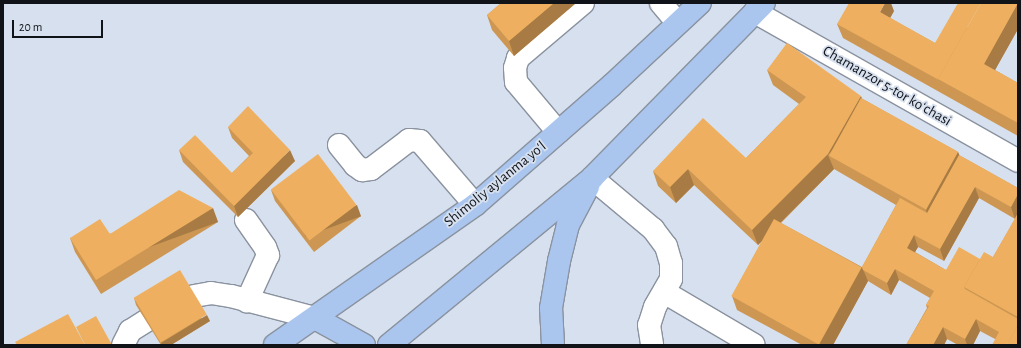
<!DOCTYPE html>
<html>
<head>
<meta charset="utf-8">
<style>
  body { margin:0 }
  #map { position:relative; width:1021px; height:348px; overflow:hidden; background:#d7e0ee; font-family:"Alegreya Sans",sans-serif }
  div>[style] { position:absolute }
  .roads { filter:drop-shadow(1px 0 #8a929f) drop-shadow(-1px 0 #8a929f) drop-shadow(0 1px #8a929f) drop-shadow(0 -1px #8a929f) }
  .minor>* { height:22px; margin:-11px; padding:0 11px; transform-origin:11px; border-radius:11px; background:#fff }
  .major>* { height:22px; margin:-11px; padding:0 11px; transform-origin:11px; border-radius:11px; background:#aac6ef }
  .wall>* { inset:0; background:#cd9753 }
  .shaded-wall>* { inset:0; background:#a77b43; transform-origin:0 0 }
  .building>* { inset:0; background:#eeb060; transform-origin:0 0 }
  span { translate:-50% -50%; white-space:nowrap; text-align:center; line-height:1.15; -webkit-text-stroke:3.5px #d7e0ee; paint-order:stroke }
  .street-label { font-size:15px; color:#101318 }
  .frame { position:absolute; inset:0; border:4px solid #101318; pointer-events:none }
  .scale { position:absolute; left:12px; top:20px; width:91px; height:18px; box-sizing:border-box; border:2px solid #101318; border-top:0; padding-left:5px; font-size:12px; line-height:14px; white-space:nowrap; color:#101318; -webkit-text-stroke:3px #d7e0ee; paint-order:stroke }
</style>
</head>
<body>
<div id="map">
  <div class="roads">
    <div class="minor">
      <i style="left:661px;top:3px;width:26px;rotate:50deg"></i>
      <i style="left:755px;top:12px;width:302px;rotate:29.5deg"></i>
      <i style="left:558px;top:132px;width:65px;rotate:-130deg"></i>
      <i style="left:516px;top:82px;width:14px;rotate:-94deg"></i>
      <i style="left:515px;top:68px;width:10px;rotate:-73deg"></i>
      <i style="left:518px;top:58px;width:85px;rotate:-40.2deg"></i>
      <i style="left:339px;top:145px;width:26px;rotate:51deg"></i>
      <i style="left:355px;top:165px;width:9px;rotate:36deg"></i>
      <i style="left:362px;top:170px;width:9px;rotate:-6deg"></i>
      <i style="left:371px;top:169px;width:48px;rotate:-37.3deg"></i>
      <i style="left:409px;top:140px;width:11px;rotate:5deg"></i>
      <i style="left:420px;top:141px;width:84px;rotate:49.3deg"></i>
      <i style="left:592px;top:178px;width:80px;rotate:39.9deg"></i>
      <i style="left:653px;top:229px;width:21px;rotate:53deg"></i>
      <i style="left:666px;top:246px;width:18px;rotate:74deg"></i>
      <i style="left:671px;top:263px;width:16px;rotate:90deg"></i>
      <i style="left:671px;top:279px;width:32px;rotate:120deg"></i>
      <i style="left:655px;top:307px;width:19px;rotate:108deg"></i>
      <i style="left:649px;top:325px;width:20px;rotate:81deg"></i>
      <i style="left:246px;top:220px;width:33px;rotate:55deg"></i>
      <i style="left:265px;top:247px;width:9px;rotate:69deg"></i>
      <i style="left:268px;top:255px;width:51px;rotate:114.5deg"></i>
      <i style="left:664px;top:292px;width:104px;rotate:30.5deg"></i>
      <i style="left:194px;top:296px;width:17px;rotate:-10deg"></i>
      <i style="left:211px;top:293px;width:20px;rotate:9deg"></i>
      <i style="left:231px;top:296px;width:87px;rotate:14.7deg"></i>
      <i style="left:123px;top:345px;width:16px;rotate:-63deg"></i>
      <i style="left:130px;top:331px;width:19px;rotate:-32deg"></i>
    </div>
    <div class="major">
      <i style="left:315px;top:318px;width:56px;rotate:28.9deg"></i>
      <i style="left:275px;top:345px;width:244px;rotate:-35deg"></i>
      <i style="left:475px;top:205px;width:182px;rotate:-41.2deg"></i>
      <i style="left:612px;top:85px;width:120px;rotate:-43deg"></i>
      <i style="left:389px;top:345px;width:263px;rotate:-39.4deg"></i>
      <i style="left:592px;top:178px;width:245px;rotate:-45.5deg"></i>
      <i style="left:553px;top:345px;width:37px;rotate:-93deg"></i>
      <i style="left:551px;top:308px;width:48px;rotate:-80.3deg"></i>
      <i style="left:559px;top:261px;width:37px;rotate:-76deg"></i>
      <i style="left:568px;top:225px;width:43px;rotate:-62.2deg"></i>
    </div>
  </div>
  <div class="wall">
    <i style="clip-path:polygon(501px 3px,576px 3px,514px 56px,492px 30px,487px 15px)"></i>
    <i style="clip-path:polygon(1018px 3px,1018px 29px,995px 70px,1018px 83px,1018px 136px,843px 38px,837px 24px,894px 11px,890px 18px,935px 43px)"></i>
    <i style="clip-path:polygon(evenodd,767px 70px,861px 98px,958px 152px,959px 155px,1018px 188px,1018px 345px,995px 339px,980px 331px,973px 345px,958px 345px,947px 339px,944px 345px,906px 345px,927px 308px,926px 305px,930px 298px,899px 280px,891px 295px,868px 281px,833px 345px,802px 345px,737px 310px,732px 296px,762px 241px,758px 245px,694px 185px,676px 203px,658px 186px,653px 171px,746px 158px,799px 104px,773px 85px,767px 70px,834px 169px,896px 205px,862px 267px,781px 223px,834px 169px,767px 70px,979px 198px,1015px 219px,993px 257px,980px 259px,946px 270px,915px 252px,918px 247px,944px 261px,979px 198px)"></i>
    <i style="clip-path:polygon(228px 127px,295px 161px,238px 217px,183px 162px,179px 150px,232px 173px,249px 156px,232px 138px)"></i>
    <i style="clip-path:polygon(271px 190px,361px 216px,314px 252px,275px 201px)"></i>
    <i style="clip-path:polygon(218px 222px,101px 294px,75px 252px,70px 238px)"></i>
    <i style="clip-path:polygon(134px 298px,210px 321px,171px 345px,161px 345px,136px 305px)"></i>
  </div>
  <div class="shaded-wall">
    <i style="clip-path:polygon(554px 3px,576px 3px,514px 56px,509px 41px)"></i>
    <i style="clip-path:polygon(885px 3px,891px 3px,894px 11px,885px 27px,880px 12px)"></i>
    <i style="clip-path:polygon(1018px 3px,1018px 29px,990px 79px,984px 64px)"></i>
    <i style="clip-path:polygon(861px 96px,867px 112px,828px 155px,834px 169px,758px 245px,752px 230px)"></i>
    <i style="clip-path:polygon(290px 150px,295px 161px,238px 217px,234px 206px)"></i>
    <i style="clip-path:polygon(958px 152px,964px 166px,931px 224px,926px 210px)"></i>
    <i style="clip-path:polygon(688px 169px,694px 185px,676px 203px,670px 187px)"></i>
    <i style="clip-path:polygon(975px 187px,979px 198px,944px 261px,940px 249px)"></i>
    <i style="clip-path:polygon(1018px 194px,1018px 213px,1015px 219px,1011px 207px)"></i>
    <i style="left:357px;top:205px;width:12px;height:59px;rotate:70deg"></i>
    <i style="left:213px;top:208px;width:15px;height:137px;rotate:70deg"></i>
    <i style="clip-path:polygon(914px 235px,918px 247px,911px 259px,907px 248px)"></i>
    <i style="clip-path:polygon(862px 267px,868px 281px,833px 345px,821px 345px,820px 343px)"></i>
    <i style="clip-path:polygon(895px 269px,899px 280px,891px 295px,887px 283px)"></i>
    <i style="clip-path:polygon(207px 315px,210px 321px,171px 345px,162px 345px,161px 343px)"></i>
    <i style="clip-path:polygon(976px 319px,980px 331px,973px 345px,967px 345px,965px 339px)"></i>
    <i style="clip-path:polygon(943px 327px,947px 339px,944px 345px,933px 345px)"></i>
  </div>
  <div class="building">
    <i style="clip-path:polygon(501px 3px,554px 3px,509px 41px,487px 15px)"></i>
    <i style="clip-path:polygon(849px 3px,885px 3px,880px 12px,935px 43px,958px 3px,981px 3px,938px 79px,939px 80px,837px 24px)"></i>
    <i style="clip-path:polygon(981px 3px,1018px 3px,984px 64px,1018px 83px,1018px 123px,938px 79px)"></i>
    <i style="clip-path:polygon(787px 43px,861px 96px,828px 154px,752px 230px,688px 169px,670px 187px,653px 171px,703px 118px,746px 158px,806px 97px,767px 70px)"></i>
    <i style="left:861px;top:98px;width:111px;height:66px;rotate:29deg"></i>
    <i style="clip-path:polygon(248px 106px,290px 150px,234px 206px,179px 150px,195px 135px,232px 173px,253px 153px,228px 127px)"></i>
    <i style="left:318px;top:154px;width:64px;height:59px;rotate:53deg"></i>
    <i style="clip-path:polygon(959px 155px,1018px 188px,1018px 194px,1011px 207px,975px 187px,940px 249px,914px 235px,907px 248px,946px 270px,959px 247px,980px 259px,964px 287px,965px 289px,1018px 319px,1018px 325px,1007px 345px,992px 345px,999px 332px,976px 319px,965px 339px,943px 327px,933px 345px,906px 345px,929px 306px,926px 305px,934px 291px,895px 269px,887px 283px,863px 270px,862px 267px,900px 198px,927px 213px)"></i>
    <i style="clip-path:polygon(179px 190px,213px 208px,96px 280px,70px 238px,100px 219px,110px 234px)"></i>
    <i style="clip-path:polygon(1018px 213px,1018px 269px,1017px 271px,1018px 271px,1018px 317px,964px 287px,984px 252px,993px 257px)"></i>
    <i style="left:774px;top:219px;width:100px;height:88px;rotate:29deg"></i>
    <i style="left:180px;top:270px;width:52px;height:54px;rotate:59deg"></i>
    <i style="clip-path:polygon(68px 314px,85px 345px,17px 345px,15px 342px)"></i>
    <i style="clip-path:polygon(96px 316px,112px 345px,85px 345px,76px 327px)"></i>
    <i style="clip-path:polygon(1018px 325px,1018px 345px,1007px 345px)"></i>
  </div>
  <div class="street-label">
    <span style="left:887px;top:86px;rotate:30deg">Chamanzor 5-tor koʻchasi</span>
    <span style="left:495px;top:184px;rotate:-39deg">Shimoliy aylanma yoʻl</span>
  </div>
  <div class="frame"></div>
  <div class="scale">20 m</div>
</div>
</body>
</html>
